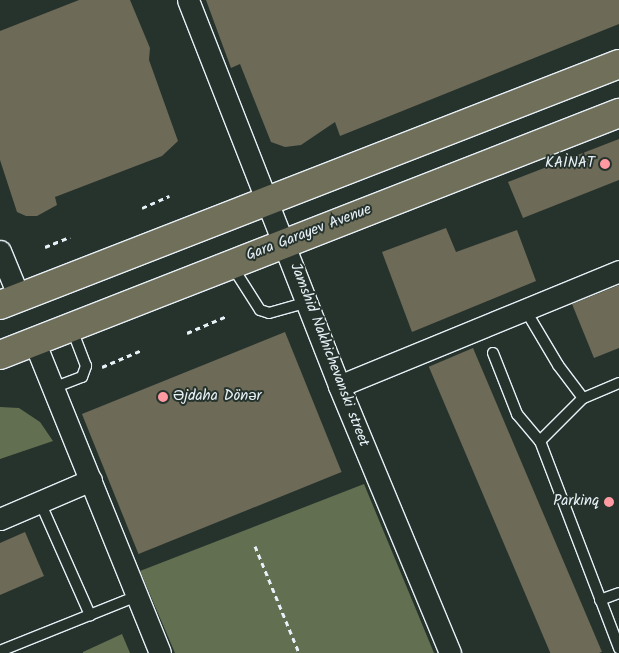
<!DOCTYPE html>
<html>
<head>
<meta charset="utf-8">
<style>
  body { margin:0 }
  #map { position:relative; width:619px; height:653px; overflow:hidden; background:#26332d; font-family:Kalam,sans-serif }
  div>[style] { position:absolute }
  .green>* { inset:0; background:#627051 }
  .building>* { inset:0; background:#6d6a57; transform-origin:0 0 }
  .path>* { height:3px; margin-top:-1.5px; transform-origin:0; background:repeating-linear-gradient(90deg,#e8f1f8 0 5px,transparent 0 9px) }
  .roads { filter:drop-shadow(1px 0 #e8f1f8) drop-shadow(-1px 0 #e8f1f8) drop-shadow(0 1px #e8f1f8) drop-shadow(0 -1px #e8f1f8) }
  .lane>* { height:10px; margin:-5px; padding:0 5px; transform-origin:5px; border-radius:5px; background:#26332d }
  .street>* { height:21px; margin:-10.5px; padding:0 10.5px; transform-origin:10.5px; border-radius:10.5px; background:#26332d }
  .primary>* { height:28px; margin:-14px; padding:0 14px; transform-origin:14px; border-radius:14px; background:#706f59 }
  .dots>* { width:14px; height:14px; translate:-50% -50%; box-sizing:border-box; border:2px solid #26332d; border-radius:50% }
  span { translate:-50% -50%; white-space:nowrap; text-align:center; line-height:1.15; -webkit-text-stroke:4px #26332d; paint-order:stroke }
  .poi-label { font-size:15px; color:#e8f1f8 }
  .right { translate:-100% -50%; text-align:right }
  .left { translate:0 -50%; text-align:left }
  .street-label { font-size:15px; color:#e8f1f8 }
</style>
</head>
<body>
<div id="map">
  <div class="green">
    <i style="clip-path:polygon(0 407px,19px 408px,40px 422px,53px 441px,0 459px)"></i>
    <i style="clip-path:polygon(364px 484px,434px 653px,175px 653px,140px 571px)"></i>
    <i style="clip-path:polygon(122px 634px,130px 653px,83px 653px,83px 652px)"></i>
  </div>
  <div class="building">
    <i style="clip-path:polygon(79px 0,130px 0,150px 48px,149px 60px,178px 141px,162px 156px,55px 197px,57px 205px,37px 216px,26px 216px,17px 212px,0 160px,0 31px)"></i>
    <i style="clip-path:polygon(206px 0,619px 0,619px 24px,340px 136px,335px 122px,301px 145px,285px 147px,271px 142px,240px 64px,231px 68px)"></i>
    <i style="clip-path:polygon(619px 139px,619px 180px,523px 218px,508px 182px)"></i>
    <i style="clip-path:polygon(446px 228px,456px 252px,517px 230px,536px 281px,412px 332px,382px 252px)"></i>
    <i style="clip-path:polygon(619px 285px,619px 348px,594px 358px,572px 304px)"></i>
    <i style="left:285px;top:332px;width:151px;height:219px;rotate:68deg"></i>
    <i style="left:473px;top:348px;width:330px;height:48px;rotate:67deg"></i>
    <i style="clip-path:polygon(25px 532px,44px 576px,0 595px,0 543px)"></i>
  </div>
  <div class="path">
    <i style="left:142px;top:208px;width:30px;rotate:-24deg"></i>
    <i style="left:45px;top:247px;width:27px;rotate:-22deg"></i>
    <i style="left:187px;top:333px;width:43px;rotate:-23deg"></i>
    <i style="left:102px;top:367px;width:43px;rotate:-23deg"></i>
    <i style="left:255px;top:546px;width:116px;rotate:67.6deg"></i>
  </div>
  <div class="roads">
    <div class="lane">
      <i style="left:232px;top:266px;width:52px;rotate:57.5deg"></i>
      <i style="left:260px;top:310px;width:9px;rotate:18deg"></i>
      <i style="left:269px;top:313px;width:41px;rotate:-15.8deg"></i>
      <i style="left:526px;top:311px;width:63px;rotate:59.3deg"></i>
      <i style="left:558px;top:365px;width:41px;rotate:52.9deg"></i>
      <i style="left:493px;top:353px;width:66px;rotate:68.5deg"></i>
      <i style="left:517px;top:414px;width:35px;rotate:50deg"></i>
      <i style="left:619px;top:383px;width:39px;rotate:157deg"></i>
      <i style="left:583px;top:398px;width:61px;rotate:135deg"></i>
      <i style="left:540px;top:441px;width:222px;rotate:69.1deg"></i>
      <i style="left:53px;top:388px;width:31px;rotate:-21deg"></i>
      <i style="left:82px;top:377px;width:12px;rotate:-70deg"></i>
      <i style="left:86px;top:366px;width:42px;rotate:-111deg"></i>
      <i style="left:40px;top:502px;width:124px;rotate:66.1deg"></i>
      <i style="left:600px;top:600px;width:20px;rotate:-20deg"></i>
      <i style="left:0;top:651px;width:148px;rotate:-21.9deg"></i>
    </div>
    <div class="street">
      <i style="left:188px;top:0;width:414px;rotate:68.6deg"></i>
      <i style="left:339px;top:386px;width:289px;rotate:67.4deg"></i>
      <i style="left:0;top:251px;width:50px;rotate:67.6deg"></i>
      <i style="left:34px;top:341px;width:336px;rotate:68deg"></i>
      <i style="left:339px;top:386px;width:303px;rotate:-22.3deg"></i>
      <i style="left:0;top:519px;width:99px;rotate:-23.2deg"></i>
    </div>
    <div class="primary">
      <i style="left:0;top:305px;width:664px;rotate:-21.27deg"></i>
      <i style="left:0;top:355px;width:665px;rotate:-21.35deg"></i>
    </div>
  </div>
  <div class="dots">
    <i style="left:605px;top:164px;background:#ff9aa2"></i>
    <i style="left:163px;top:397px;background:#ff9aa2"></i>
    <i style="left:609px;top:502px;background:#ff9aa2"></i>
  </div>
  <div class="poi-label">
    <span class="right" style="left:595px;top:164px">KAİNAT</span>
    <span class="left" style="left:173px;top:397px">Әjdaha Dönәr</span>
    <span class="right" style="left:599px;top:502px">Parkinq</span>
  </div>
  <div class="street-label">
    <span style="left:309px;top:233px;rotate:-21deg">Gara Garayev Avenue</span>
    <span style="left:329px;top:355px;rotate:69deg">Jamshid Nakhichevanski street</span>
  </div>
</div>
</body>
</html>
